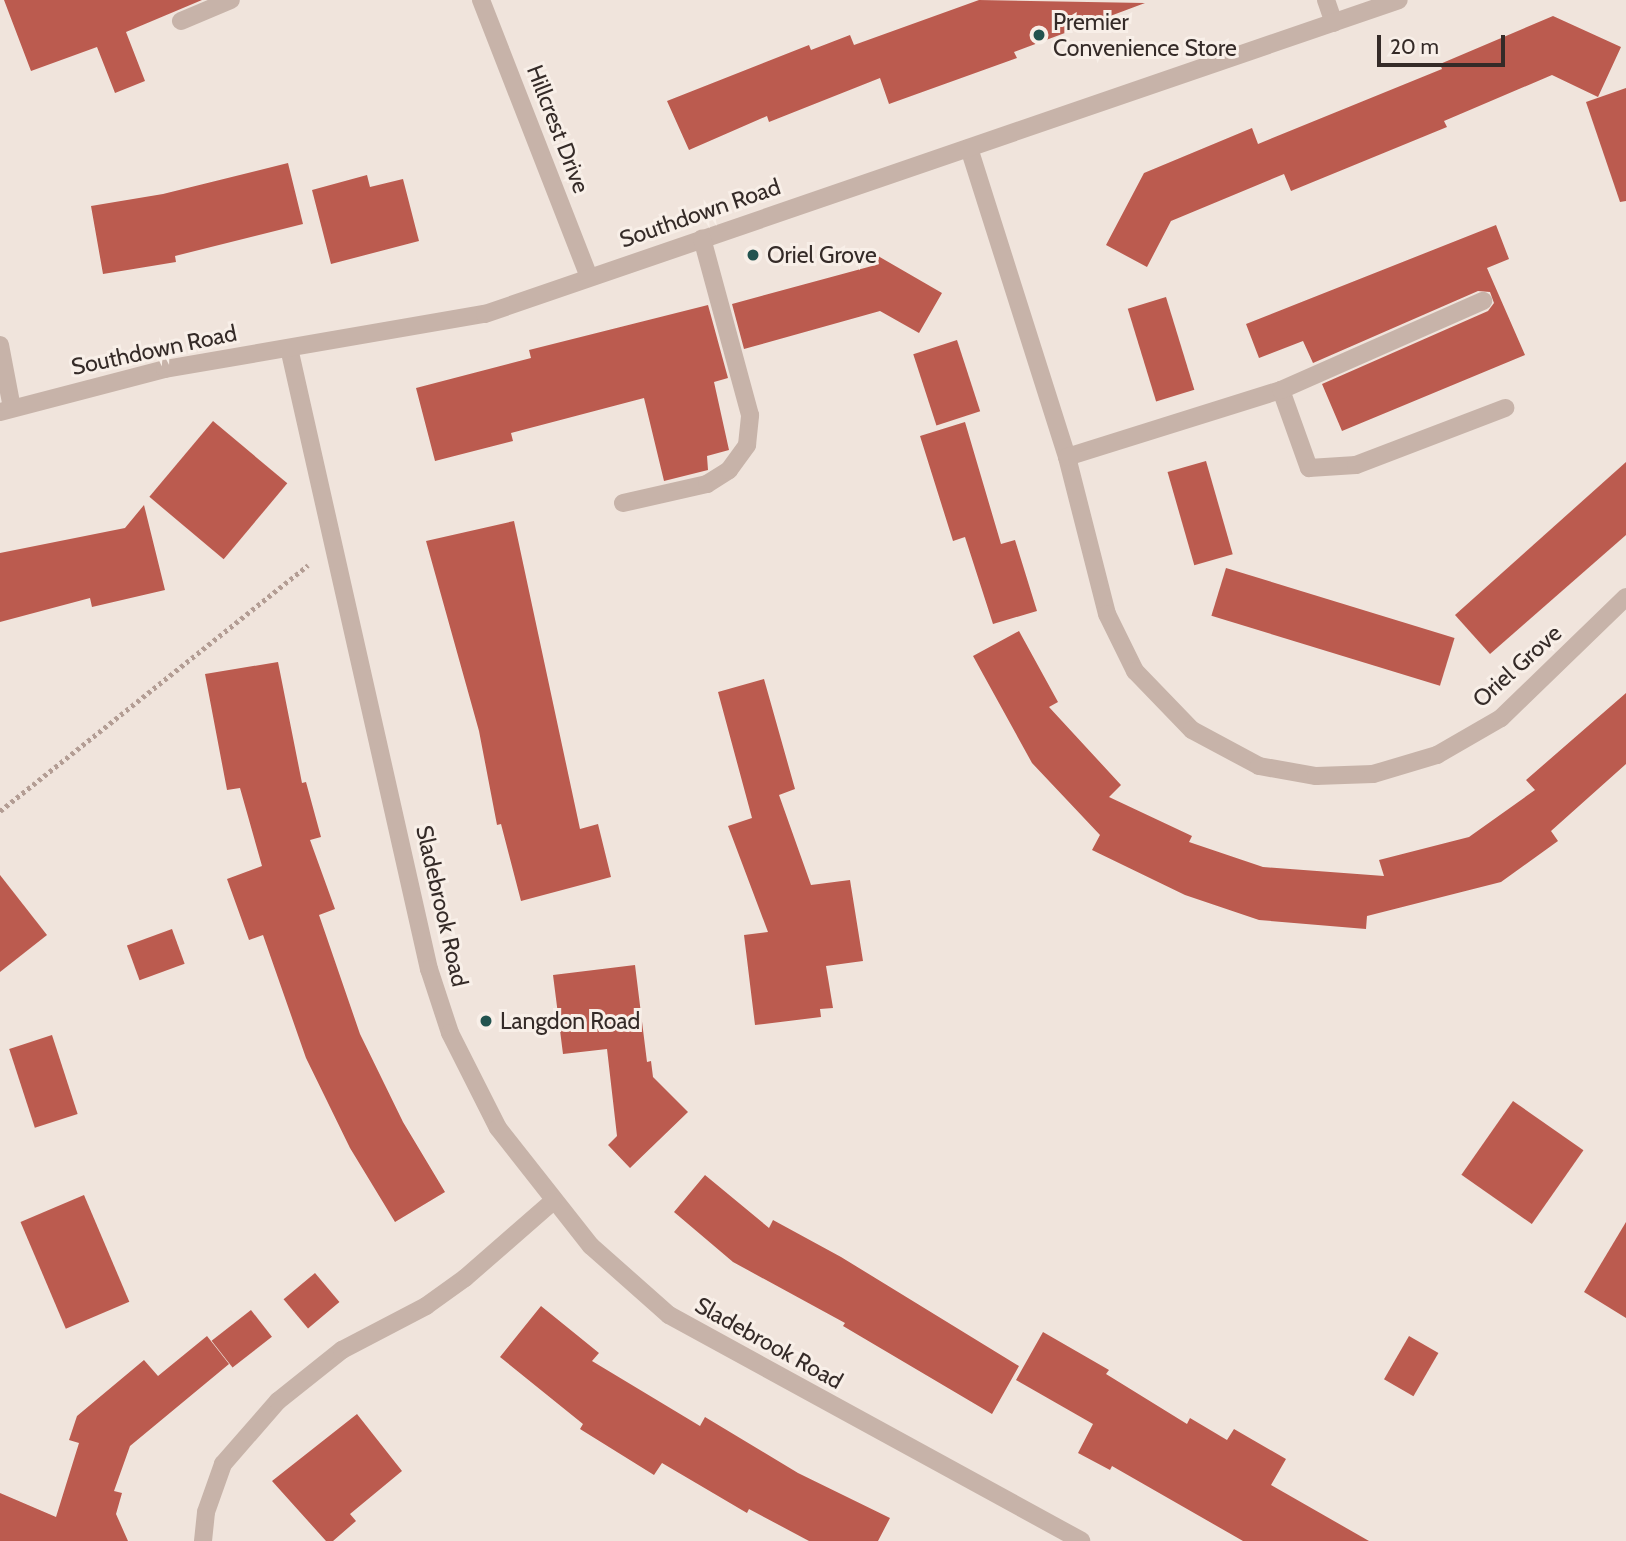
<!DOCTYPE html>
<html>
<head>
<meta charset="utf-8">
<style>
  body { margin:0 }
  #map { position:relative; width:1626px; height:1541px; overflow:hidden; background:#f0e4dc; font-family:Cabin,sans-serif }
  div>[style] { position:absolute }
  .building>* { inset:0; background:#bb5b4f; transform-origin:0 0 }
  .path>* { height:4.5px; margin-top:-2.25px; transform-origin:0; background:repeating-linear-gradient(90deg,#b39d94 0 3.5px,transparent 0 7px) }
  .minor>* { height:18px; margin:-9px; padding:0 9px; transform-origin:9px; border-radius:9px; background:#c7b3a9 }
  .dots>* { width:19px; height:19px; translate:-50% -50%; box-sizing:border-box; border:4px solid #f8efe8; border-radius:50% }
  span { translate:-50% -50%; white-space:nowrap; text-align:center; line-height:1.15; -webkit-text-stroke:6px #f8efe8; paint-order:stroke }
  .poi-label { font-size:23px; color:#352b28 }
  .left { translate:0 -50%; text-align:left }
  .street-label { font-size:23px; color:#352b28 }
  .scale { position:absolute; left:1377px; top:35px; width:128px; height:32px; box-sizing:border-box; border:4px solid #352b28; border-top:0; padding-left:9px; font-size:21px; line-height:24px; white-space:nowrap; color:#352b28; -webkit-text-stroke:5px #f8efe8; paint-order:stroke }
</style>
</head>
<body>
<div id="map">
  <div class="building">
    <i style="clip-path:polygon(4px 0,202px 0,126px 32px,145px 81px,115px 93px,97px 47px,31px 71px)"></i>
    <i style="clip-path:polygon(979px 0,1145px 3px,1014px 52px,1017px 58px,889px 104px,880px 78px,769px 122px,767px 116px,689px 150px,667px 101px,809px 45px,811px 50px,850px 35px,854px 45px)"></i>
    <i style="clip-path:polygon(1553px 16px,1621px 47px,1598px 97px,1552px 75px,1444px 121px,1447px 127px,1291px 191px,1284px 174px,1171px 221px,1147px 267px,1106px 245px,1144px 173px,1252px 128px,1258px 144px,1442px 69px,1440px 64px)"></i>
    <i style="clip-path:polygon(1626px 88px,1626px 201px,1620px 202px,1586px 102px)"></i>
    <i style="clip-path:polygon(288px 163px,303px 224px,175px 256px,176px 262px,103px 274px,91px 206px,163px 194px)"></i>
    <i style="clip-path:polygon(367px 175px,370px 187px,403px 179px,419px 241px,331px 264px,312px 190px)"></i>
    <i style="clip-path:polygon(1496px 225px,1509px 259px,1487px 268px,1525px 355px,1342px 431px,1322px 384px,1488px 311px,1494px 303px,1490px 292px,1478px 291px,1313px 363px,1303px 341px,1259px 358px,1246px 324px)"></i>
    <i style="clip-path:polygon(878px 256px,942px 293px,919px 333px,880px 311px,744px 349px,732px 304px,872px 266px)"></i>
    <i style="left:1166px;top:297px;width:97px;height:40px;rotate:73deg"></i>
    <i style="clip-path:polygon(708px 305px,728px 378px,714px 382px,729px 450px,707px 456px,708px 470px,664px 481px,644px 398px,511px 433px,513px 441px,435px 461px,416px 388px,531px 358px,529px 350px)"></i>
    <i style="left:957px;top:340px;width:75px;height:46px;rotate:72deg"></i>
    <i style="left:213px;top:421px;width:97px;height:99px;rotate:40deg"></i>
    <i style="clip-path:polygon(965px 422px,1001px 544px,1015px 540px,1037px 611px,993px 624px,965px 537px,953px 541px,920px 436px)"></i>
    <i style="left:1206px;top:461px;width:97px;height:40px;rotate:74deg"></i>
    <i style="clip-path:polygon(1626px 462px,1626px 535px,1490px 654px,1455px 615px)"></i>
    <i style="clip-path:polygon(144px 505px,165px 590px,92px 607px,90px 598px,0 622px,0 553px,125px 528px)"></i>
    <i style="clip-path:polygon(514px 521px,580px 829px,598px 824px,611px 877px,521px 901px,501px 824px,497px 825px,479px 731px,426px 541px)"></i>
    <i style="left:1226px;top:568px;width:239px;height:50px;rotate:17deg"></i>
    <i style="clip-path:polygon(1019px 631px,1058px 702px,1049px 707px,1121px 785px,1109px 797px,1192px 836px,1189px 842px,1263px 867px,1384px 876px,1379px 860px,1469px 837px,1535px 790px,1526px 780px,1626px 693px,1626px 764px,1551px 831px,1558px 841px,1501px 882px,1367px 916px,1366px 929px,1259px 920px,1185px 895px,1092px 850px,1100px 835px,1032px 763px,973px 656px)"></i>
    <i style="clip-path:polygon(278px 662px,302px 783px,306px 782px,321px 837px,310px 840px,335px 909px,319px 915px,360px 1034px,403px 1122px,445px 1192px,395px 1222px,350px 1148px,306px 1058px,263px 935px,249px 940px,227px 879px,262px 866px,240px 788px,227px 790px,205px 674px)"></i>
    <i style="clip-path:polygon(764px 679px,795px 789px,779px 795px,811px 885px,850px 880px,863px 961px,826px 966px,833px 1008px,820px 1009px,821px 1017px,755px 1025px,744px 935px,768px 932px,728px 826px,752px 818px,718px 692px)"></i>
    <i style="clip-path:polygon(0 875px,47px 935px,0 972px)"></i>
    <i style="left:172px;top:929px;width:37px;height:48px;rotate:70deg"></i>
    <i style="clip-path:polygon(635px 965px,647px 1062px,651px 1061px,653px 1077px,688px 1112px,630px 1168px,608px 1145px,617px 1136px,607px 1049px,563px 1054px,553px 975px)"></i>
    <i style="left:52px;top:1035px;width:83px;height:45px;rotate:72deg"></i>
    <i style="left:1513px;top:1101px;width:86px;height:90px;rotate:35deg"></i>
    <i style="clip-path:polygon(705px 1175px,769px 1228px,773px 1220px,841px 1257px,1019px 1366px,992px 1414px,843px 1326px,845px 1323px,733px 1262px,674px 1212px)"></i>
    <i style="left:84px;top:1195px;width:116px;height:69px;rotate:67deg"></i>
    <i style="clip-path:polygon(1626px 1222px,1626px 1318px,1584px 1292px)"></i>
    <i style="left:315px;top:1273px;width:38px;height:41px;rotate:50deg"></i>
    <i style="clip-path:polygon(541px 1306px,599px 1353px,592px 1361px,700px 1426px,705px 1417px,798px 1473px,890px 1518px,878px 1541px,809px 1541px,749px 1509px,747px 1513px,662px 1463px,654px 1475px,580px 1429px,583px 1424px,500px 1357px)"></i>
    <i style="left:251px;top:1310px;width:34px;height:50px;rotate:52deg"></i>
    <i style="clip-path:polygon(1043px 1332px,1109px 1370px,1106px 1374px,1187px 1424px,1190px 1418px,1227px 1440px,1234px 1429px,1286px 1459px,1271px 1485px,1369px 1541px,1243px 1541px,1112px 1466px,1110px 1470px,1078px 1453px,1093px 1424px,1016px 1380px)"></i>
    <i style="clip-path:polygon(207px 1336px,229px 1364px,130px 1446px,114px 1491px,122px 1493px,116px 1514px,128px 1541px,0 1541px,0 1493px,56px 1517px,79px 1443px,69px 1440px,77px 1416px,144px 1360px,158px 1376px)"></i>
    <i style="left:1409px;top:1336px;width:34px;height:50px;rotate:30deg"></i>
    <i style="clip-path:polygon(357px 1414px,402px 1471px,350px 1514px,356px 1521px,333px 1541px,326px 1541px,272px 1481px)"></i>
  </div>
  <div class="path">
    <i style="left:0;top:811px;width:394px;rotate:-38.6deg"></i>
  </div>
  <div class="minor">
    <i style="left:481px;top:0;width:297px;rotate:68.7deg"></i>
    <i style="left:1326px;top:0;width:24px;rotate:71deg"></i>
    <i style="left:181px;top:21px;width:54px;rotate:-22.8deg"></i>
    <i style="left:969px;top:148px;width:324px;rotate:72.4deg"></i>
    <i style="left:1067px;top:457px;width:162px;rotate:75.7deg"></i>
    <i style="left:1107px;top:614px;width:64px;rotate:63.8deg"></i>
    <i style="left:1135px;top:671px;width:82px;rotate:46deg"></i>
    <i style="left:1192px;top:730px;width:76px;rotate:28.2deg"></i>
    <i style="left:1259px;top:766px;width:58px;rotate:10deg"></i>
    <i style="left:1316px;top:776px;width:57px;rotate:-2deg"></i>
    <i style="left:1373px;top:774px;width:67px;rotate:-16.5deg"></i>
    <i style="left:1437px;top:755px;width:74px;rotate:-30deg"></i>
    <i style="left:1501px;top:718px;width:174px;rotate:-44.1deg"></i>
    <i style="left:0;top:345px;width:64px;rotate:79.2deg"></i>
    <i style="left:289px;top:348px;width:637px;rotate:77.3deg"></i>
    <i style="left:429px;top:969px;width:67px;rotate:71.8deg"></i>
    <i style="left:450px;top:1033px;width:106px;rotate:63.2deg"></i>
    <i style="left:498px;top:1128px;width:150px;rotate:51.8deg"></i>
    <i style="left:591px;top:1246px;width:104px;rotate:41.5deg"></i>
    <i style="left:669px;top:1315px;width:470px;rotate:28.7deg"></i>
    <i style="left:1281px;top:390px;width:83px;rotate:70.3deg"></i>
    <i style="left:1309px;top:468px;width:47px;rotate:-3.7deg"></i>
    <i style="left:1356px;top:465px;width:160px;rotate:-20.9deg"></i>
    <i style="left:0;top:412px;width:171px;rotate:-14.6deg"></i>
    <i style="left:165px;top:369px;width:325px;rotate:-9.8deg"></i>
    <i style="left:485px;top:314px;width:966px;rotate:-18.96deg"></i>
    <i style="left:1067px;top:457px;width:224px;rotate:-17.4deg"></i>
    <i style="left:1281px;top:390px;width:221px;rotate:-23.8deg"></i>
    <i style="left:623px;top:503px;width:86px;rotate:-12.7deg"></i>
    <i style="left:707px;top:484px;width:26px;rotate:-32deg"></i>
    <i style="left:729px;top:470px;width:31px;rotate:-54deg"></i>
    <i style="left:747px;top:445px;width:30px;rotate:-84deg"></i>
    <i style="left:750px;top:415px;width:183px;rotate:-105.2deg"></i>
    <i style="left:203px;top:1541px;width:29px;rotate:-84deg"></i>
    <i style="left:206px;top:1512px;width:51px;rotate:-70.5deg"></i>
    <i style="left:223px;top:1464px;width:84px;rotate:-48.9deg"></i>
    <i style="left:278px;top:1401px;width:82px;rotate:-38.6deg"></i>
    <i style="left:342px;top:1350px;width:95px;rotate:-27.6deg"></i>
    <i style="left:426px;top:1306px;width:48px;rotate:-35.7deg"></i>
    <i style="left:465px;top:1278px;width:116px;rotate:-41.1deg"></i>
  </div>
  <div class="dots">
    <i style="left:1039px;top:35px;background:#22534f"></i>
    <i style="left:753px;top:255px;background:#22534f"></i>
    <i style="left:486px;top:1021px;background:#22534f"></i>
  </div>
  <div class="poi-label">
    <span class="left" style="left:1053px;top:35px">Premier<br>Convenience Store</span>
    <span class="left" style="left:767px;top:255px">Oriel Grove</span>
    <span class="left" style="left:500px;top:1021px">Langdon Road</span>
  </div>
  <div class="street-label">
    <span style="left:558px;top:129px;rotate:69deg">Hillcrest Drive</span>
    <span style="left:700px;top:213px;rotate:-19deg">Southdown Road</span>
    <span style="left:154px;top:350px;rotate:-12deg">Southdown Road</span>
    <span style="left:1517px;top:666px;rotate:-42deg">Oriel Grove</span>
    <span style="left:442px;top:906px;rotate:77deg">Sladebrook Road</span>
    <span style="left:769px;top:1343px;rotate:29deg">Sladebrook Road</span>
  </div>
  <div class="scale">20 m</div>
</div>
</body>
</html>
